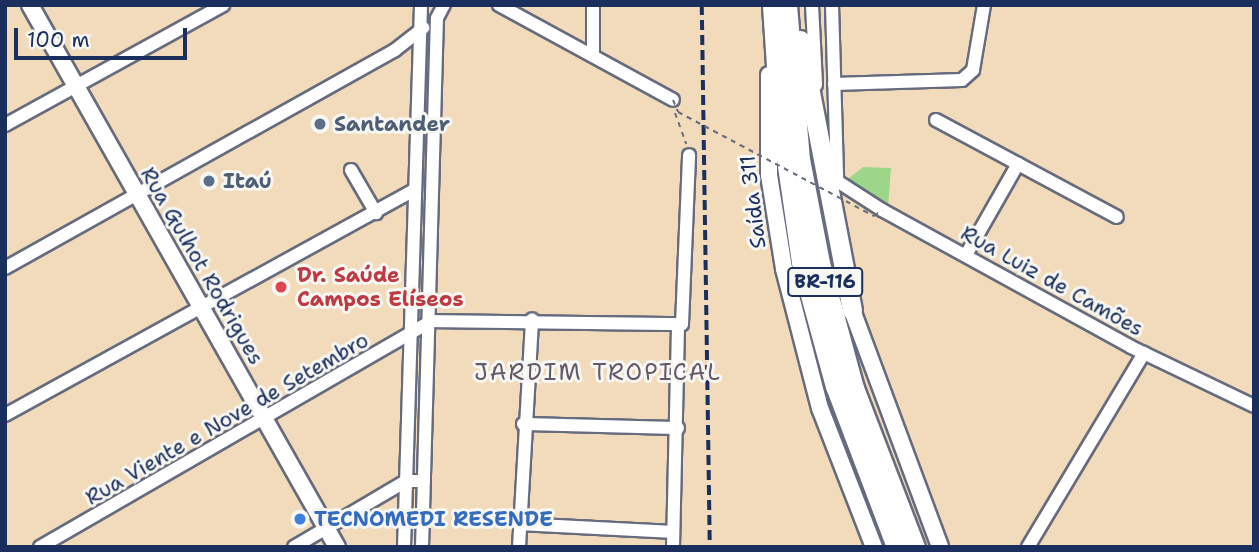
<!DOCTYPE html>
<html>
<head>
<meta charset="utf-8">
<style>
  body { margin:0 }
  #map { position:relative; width:1259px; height:552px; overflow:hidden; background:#f1dbba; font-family:"Shantell Sans",sans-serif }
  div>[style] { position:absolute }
  .green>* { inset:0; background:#9cd689 }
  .path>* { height:2px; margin-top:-1px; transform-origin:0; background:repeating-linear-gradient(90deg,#666b7e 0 5px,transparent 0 10px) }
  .roads { filter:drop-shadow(2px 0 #666b7e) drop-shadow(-2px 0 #666b7e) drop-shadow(0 2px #666b7e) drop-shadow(0 -2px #666b7e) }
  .minor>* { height:12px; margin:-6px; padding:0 6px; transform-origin:6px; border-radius:6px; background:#fff }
  .major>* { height:16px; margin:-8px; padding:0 8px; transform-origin:8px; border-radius:8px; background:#fff }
  .highway>* { height:19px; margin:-9.5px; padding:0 9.5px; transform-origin:9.5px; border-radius:9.5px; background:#fff }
  .rail>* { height:3.5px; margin-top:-1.75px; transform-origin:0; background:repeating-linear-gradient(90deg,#1b2f5e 0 10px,transparent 0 15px) }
  .path-bridge>* { height:2px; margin-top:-1px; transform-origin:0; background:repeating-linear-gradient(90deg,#666b7e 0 5px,transparent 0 10px) }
  .dots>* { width:19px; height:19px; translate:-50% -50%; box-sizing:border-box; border:4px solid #f6f6f2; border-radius:50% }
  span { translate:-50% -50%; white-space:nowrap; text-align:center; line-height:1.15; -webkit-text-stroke:6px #f6f6f2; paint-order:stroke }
  .shield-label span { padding:2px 5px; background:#f6f6f2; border:2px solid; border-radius:5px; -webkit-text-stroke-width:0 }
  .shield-label { font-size:19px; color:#1b2f5e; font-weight:700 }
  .service-label { font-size:21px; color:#4e5e75; font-weight:700 }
  .left { translate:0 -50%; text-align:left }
  .street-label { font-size:21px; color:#1b2f5e }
  .health-label { font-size:21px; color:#be3a42; font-weight:700 }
  .shop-label { font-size:21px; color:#366cbe; font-weight:700 }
  .neighbourhood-label { font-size:23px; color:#645967; letter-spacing:2px }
  .frame { position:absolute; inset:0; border:7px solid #1b2f5e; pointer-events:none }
  .scale { position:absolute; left:14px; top:28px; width:173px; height:32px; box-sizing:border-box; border:4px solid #1b2f5e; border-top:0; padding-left:9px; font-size:21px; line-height:24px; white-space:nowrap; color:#1b2f5e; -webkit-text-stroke:5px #f6f6f2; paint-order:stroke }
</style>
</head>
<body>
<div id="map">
  <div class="green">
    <i style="clip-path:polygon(863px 167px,891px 168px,888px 207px,844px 182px)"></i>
  </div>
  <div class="path">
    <i style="left:675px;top:113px;width:33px;rotate:70deg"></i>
  </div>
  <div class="roads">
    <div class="minor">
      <i style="left:499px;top:5px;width:198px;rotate:28.6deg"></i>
      <i style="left:812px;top:5px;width:80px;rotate:87.1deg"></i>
      <i style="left:832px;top:5px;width:173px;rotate:88.3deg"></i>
      <i style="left:593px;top:56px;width:51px;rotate:-90deg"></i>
      <i style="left:834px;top:84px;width:128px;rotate:-1.8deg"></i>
      <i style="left:962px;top:80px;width:15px;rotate:-42deg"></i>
      <i style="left:973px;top:70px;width:66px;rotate:-80.4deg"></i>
      <i style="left:936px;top:120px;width:205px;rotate:28.2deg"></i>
      <i style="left:5px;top:125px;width:249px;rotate:-28.8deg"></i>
      <i style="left:828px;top:165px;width:18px;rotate:61deg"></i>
      <i style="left:837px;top:181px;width:54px;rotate:32.8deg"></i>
      <i style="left:882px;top:210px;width:284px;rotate:28.8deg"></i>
      <i style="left:1131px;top:347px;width:136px;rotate:25.6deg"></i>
      <i style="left:351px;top:170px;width:50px;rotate:59.8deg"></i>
      <i style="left:966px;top:255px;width:105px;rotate:-60.3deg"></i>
      <i style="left:5px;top:268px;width:447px;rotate:-29.2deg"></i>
      <i style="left:395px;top:50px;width:36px;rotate:-38deg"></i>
      <i style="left:5px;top:415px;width:468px;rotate:-28.8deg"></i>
      <i style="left:523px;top:424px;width:155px;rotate:1.5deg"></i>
      <i style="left:520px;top:524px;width:153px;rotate:3deg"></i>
      <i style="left:40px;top:547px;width:452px;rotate:-30deg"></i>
      <i style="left:431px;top:321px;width:251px;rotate:0.7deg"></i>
      <i style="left:682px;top:324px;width:169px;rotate:-87.6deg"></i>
      <i style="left:294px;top:547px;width:130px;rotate:-30.5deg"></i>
      <i style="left:406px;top:481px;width:18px"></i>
      <i style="left:404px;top:547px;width:542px;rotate:-88.2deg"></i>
      <i style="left:422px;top:547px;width:529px;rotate:-88.38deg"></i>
      <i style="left:437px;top:18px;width:15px;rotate:-62deg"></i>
      <i style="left:519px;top:547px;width:228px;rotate:-86.7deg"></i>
      <i style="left:673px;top:547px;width:222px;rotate:-88.7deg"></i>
      <i style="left:1028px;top:547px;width:226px;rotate:-59.1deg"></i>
    </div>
    <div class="major">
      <i style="left:30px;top:5px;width:623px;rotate:60.47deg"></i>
      <i style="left:769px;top:75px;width:100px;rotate:90deg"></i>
      <i style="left:769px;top:175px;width:95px;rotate:80.9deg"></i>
      <i style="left:784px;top:269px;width:144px;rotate:75.5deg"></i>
      <i style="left:820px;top:408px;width:149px;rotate:68.8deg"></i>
      <i style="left:852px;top:310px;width:253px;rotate:69.6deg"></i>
    </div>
    <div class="highway">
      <i style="left:772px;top:5px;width:106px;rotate:86.2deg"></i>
      <i style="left:779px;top:111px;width:153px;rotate:81.7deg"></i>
      <i style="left:801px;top:262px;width:129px;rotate:74.7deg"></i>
      <i style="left:835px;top:386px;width:172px;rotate:69.2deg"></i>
      <i style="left:787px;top:5px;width:155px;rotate:85.2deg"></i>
      <i style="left:800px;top:159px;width:106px;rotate:79.1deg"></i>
      <i style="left:820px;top:263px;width:130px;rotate:74.8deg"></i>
      <i style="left:854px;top:388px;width:170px;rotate:69deg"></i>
      <i style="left:800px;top:40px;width:275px;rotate:79.1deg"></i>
    </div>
  </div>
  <div class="rail">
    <i style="left:702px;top:5px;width:542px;rotate:89.15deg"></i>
  </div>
  <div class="path-bridge">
    <i style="left:673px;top:100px;width:13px;rotate:67deg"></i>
    <i style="left:678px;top:112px;width:222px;rotate:28deg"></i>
    <i style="left:874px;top:216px;width:10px;rotate:-37deg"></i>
  </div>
  <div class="dots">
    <i style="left:320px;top:124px;background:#5c6f8a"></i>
    <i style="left:209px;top:181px;background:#5c6f8a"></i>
    <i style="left:281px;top:287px;background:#e0444e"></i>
    <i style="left:300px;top:519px;background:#3f7fe0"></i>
  </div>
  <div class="shield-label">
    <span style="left:825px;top:282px">BR-116</span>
  </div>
  <div class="service-label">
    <span class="left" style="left:334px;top:124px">Santander</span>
    <span class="left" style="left:223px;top:181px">Itaú</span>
  </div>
  <div class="street-label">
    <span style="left:753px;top:202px;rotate:-97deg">Saída 311</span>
    <span style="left:202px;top:266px;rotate:60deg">Rua Gulhot Rodrigues</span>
    <span style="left:1052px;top:281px;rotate:29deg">Rua Luiz de Camões</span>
    <span style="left:227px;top:419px;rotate:-30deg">Rua Viente e Nove de Setembro</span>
  </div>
  <div class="health-label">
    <span class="left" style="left:297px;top:287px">Dr. Saúde<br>Campos Elíseos</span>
  </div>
  <div class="shop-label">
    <span class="left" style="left:314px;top:519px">TECNOMEDI RESENDE</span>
  </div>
  <div class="neighbourhood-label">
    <span style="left:598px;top:372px">JARDIM TROPICAL</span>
  </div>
  <div class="frame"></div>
  <div class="scale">100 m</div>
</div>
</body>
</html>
